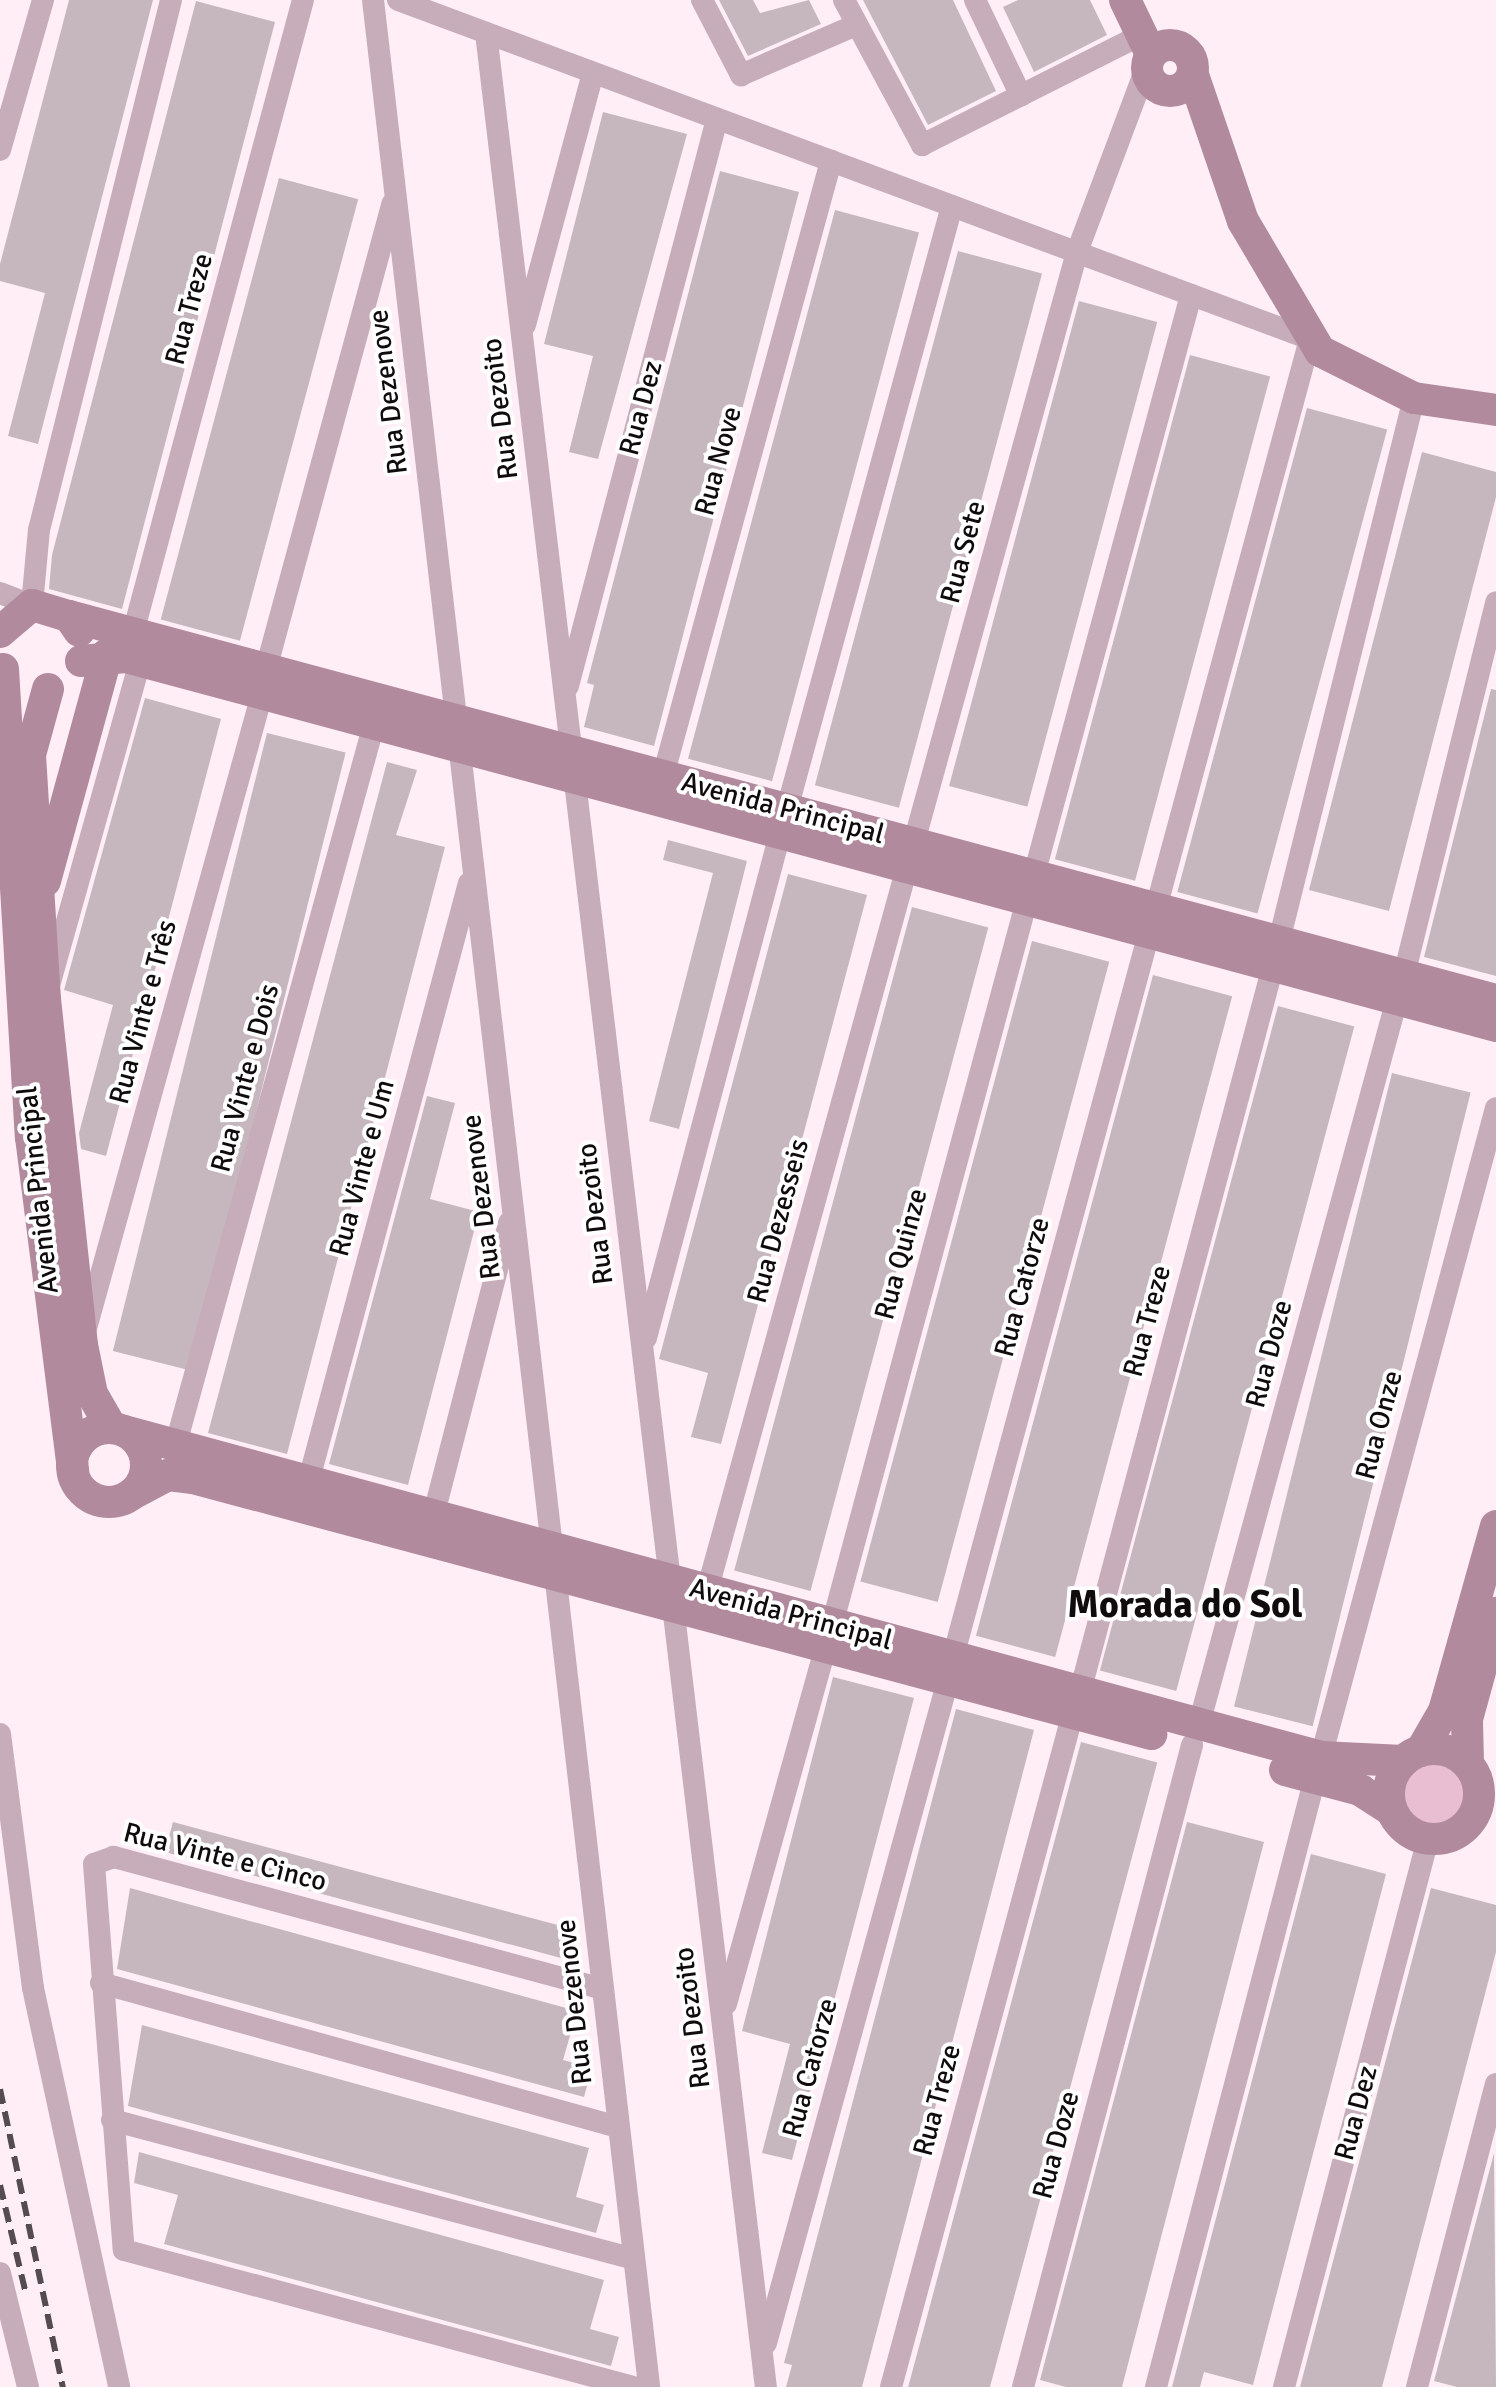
<!DOCTYPE html>
<html>
<head>
<meta charset="utf-8">
<style>
  body { margin:0 }
  #map { position:relative; width:1496px; height:2387px; overflow:hidden; background:#ffeef6; font-family:Signika,sans-serif }
  div>[style] { position:absolute }
  .green>* { inset:0; background:#e9bed3 }
  .round { border-radius:50% }
  .building>* { inset:0; background:#c6b6bd; transform-origin:0 0 }
  .street>* { height:22px; margin:-11px; padding:0 11px; transform-origin:11px; border-radius:11px; background:#c7adba }
  .secondary>* { height:32px; margin:-16px; padding:0 16px; transform-origin:16px; border-radius:16px; background:#b18b9d }
  .secondary>.ring { margin:-16px; padding:0; box-sizing:content-box; background:none; border:32px solid #b18b9d; border-radius:50% }
  .rail>* { height:6px; margin-top:-3px; transform-origin:0; background:repeating-linear-gradient(90deg,#544c4f 0 15px,transparent 0 23px) }
  span { translate:-50% -50%; white-space:nowrap; text-align:center; line-height:1.15; -webkit-text-stroke:8px #fff; paint-order:stroke }
  .street-label { font-size:28px; color:#100b0d }
  .district-label { font-size:38px; color:#100b0d; font-weight:700 }
</style>
</head>
<body>
<div id="map">
  <div class="green">
    <i class="round" style="left:1396px;top:1757px;width:74px;height:74px"></i>
  </div>
  <div class="building">
    <i style="clip-path:polygon(69px 0,153px 0,38px 444px,8px 436px,45px 293px,0 281px,0 264px)"></i>
    <i style="clip-path:polygon(719px 0,753px 0,760px 13px,809px 0,821px 24px,748px 56px)"></i>
    <i style="clip-path:polygon(863px 0,953px 0,996px 91px,928px 125px)"></i>
    <i style="clip-path:polygon(1018px 0,1090px 0,1107px 35px,1034px 72px,1003px 7px)"></i>
    <i style="clip-path:polygon(196px 1px,275px 22px,122px 609px,49px 589px,52px 555px)"></i>
    <i style="clip-path:polygon(603px 112px,687px 134px,598px 459px,569px 452px,593px 356px,544px 344px)"></i>
    <i style="clip-path:polygon(720px 171px,799px 192px,654px 746px,584px 727px,594px 685px,587px 683px)"></i>
    <i style="left:279px;top:178px;width:82px;height:457px;rotate:15deg"></i>
    <i style="left:835px;top:210px;width:87px;height:568px;rotate:15deg"></i>
    <i style="left:958px;top:251px;width:87px;height:553px;rotate:15deg"></i>
    <i style="left:1079px;top:301px;width:81px;height:502px;rotate:15deg"></i>
    <i style="left:1190px;top:355px;width:83px;height:522px;rotate:15deg"></i>
    <i style="left:1307px;top:408px;width:83px;height:501px;rotate:15deg"></i>
    <i style="clip-path:polygon(1422px 452px,1496px 472px,1496px 497px,1389px 911px,1309px 890px)"></i>
    <i style="clip-path:polygon(1491px 689px,1496px 690px,1496px 976px,1424px 957px)"></i>
    <i style="clip-path:polygon(145px 698px,221px 719px,106px 1156px,81px 1149px,79px 1133px,113px 1005px,64px 990px)"></i>
    <i style="left:267px;top:733px;width:81px;height:637px;rotate:14deg"></i>
    <i style="clip-path:polygon(387px 762px,417px 770px,396px 835px,445px 847px,287px 1454px,208px 1433px)"></i>
    <i style="clip-path:polygon(668px 840px,747px 861px,679px 1129px,649px 1121px,713px 873px,663px 860px)"></i>
    <i style="clip-path:polygon(788px 874px,867px 895px,721px 1444px,691px 1437px,708px 1373px,659px 1359px)"></i>
    <i style="left:912px;top:907px;width:79px;height:687px;rotate:15deg"></i>
    <i style="left:1032px;top:941px;width:80px;height:663px;rotate:15deg"></i>
    <i style="left:1153px;top:975px;width:82px;height:684px;rotate:15deg"></i>
    <i style="left:1278px;top:1006px;width:79px;height:688px;rotate:15deg"></i>
    <i style="left:1392px;top:1073px;width:81px;height:653px;rotate:14deg"></i>
    <i style="clip-path:polygon(427px 1096px,455px 1103px,430px 1199px,479px 1212px,408px 1485px,329px 1464px)"></i>
    <i style="clip-path:polygon(833px 1677px,914px 1698px,792px 2160px,762px 2153px,790px 2044px,742px 2031px)"></i>
    <i style="clip-path:polygon(956px 1709px,1034px 1730px,862px 2387px,786px 2387px,792px 2365px,784px 2363px)"></i>
    <i style="left:1081px;top:1742px;width:79px;height:668px;rotate:15deg"></i>
    <i style="left:173px;top:1822px;width:410px;height:31px;rotate:15deg"></i>
    <i style="clip-path:polygon(1187px 1822px,1264px 1842px,1122px 2387px,1066px 2387px,1040px 2380px)"></i>
    <i style="clip-path:polygon(1311px 1854px,1386px 1874px,1290px 2242px,1253px 2385px,1204px 2372px,1200px 2387px,1172px 2387px)"></i>
    <i style="clip-path:polygon(130px 1888px,577px 2011px,563px 2060px,592px 2068px,584px 2097px,117px 1969px)"></i>
    <i style="clip-path:polygon(1431px 1888px,1496px 1905px,1496px 1952px,1382px 2387px,1300px 2387px)"></i>
    <i style="clip-path:polygon(142px 2025px,589px 2148px,576px 2197px,604px 2205px,596px 2233px,128px 2106px)"></i>
    <i style="clip-path:polygon(139px 2152px,604px 2280px,590px 2329px,619px 2337px,611px 2366px,164px 2244px,178px 2195px,134px 2183px)"></i>
    <i style="clip-path:polygon(1494px 2153px,1496px 2387px,1457px 2387px,1434px 2381px)"></i>
  </div>
  <div class="street">
    <i style="left:373px;top:0;width:2403px;rotate:83.4deg"></i>
    <i style="left:398px;top:0;width:973px;rotate:20.39deg"></i>
    <i style="left:1310px;top:339px;width:589px;rotate:105.14deg"></i>
    <i style="left:702px;top:0;width:85px;rotate:62.5deg"></i>
    <i style="left:741px;top:75px;width:125px;rotate:-23.5deg"></i>
    <i style="left:844px;top:0;width:165px;rotate:61.7deg"></i>
    <i style="left:922px;top:145px;width:236px;rotate:-26.7deg"></i>
    <i style="left:975px;top:0;width:106px;rotate:64.4deg"></i>
    <i style="left:486px;top:33px;width:2371px;rotate:83.22deg"></i>
    <i style="left:0;top:150px;width:156px;rotate:-74deg"></i>
    <i style="left:525px;top:325px;width:261px;rotate:-74.9deg"></i>
    <i style="left:0;top:593px;width:34px;rotate:21deg"></i>
    <i style="left:32px;top:605px;width:75px;rotate:-84.7deg"></i>
    <i style="left:39px;top:530px;width:546px;rotate:-76.01deg"></i>
    <i style="left:133px;top:633px;width:655px;rotate:-74.97deg"></i>
    <i style="left:266px;top:669px;width:482px;rotate:-74.8deg"></i>
    <i style="left:568px;top:686px;width:586px;rotate:-75.28deg"></i>
    <i style="left:663px;top:776px;width:638px;rotate:-74.72deg"></i>
    <i style="left:787px;top:809px;width:625px;rotate:-74.7deg"></i>
    <i style="left:1034px;top:875px;width:601px;rotate:-74.85deg"></i>
    <i style="left:1279px;top:941px;width:560px;rotate:-76.04deg"></i>
    <i style="left:1404px;top:975px;width:384px;rotate:-76.1deg"></i>
    <i style="left:50px;top:982px;width:333px;rotate:-74.3deg"></i>
    <i style="left:85px;top:1332px;width:662px;rotate:-74.49deg"></i>
    <i style="left:646px;top:1338px;width:522px;rotate:-75.11deg"></i>
    <i style="left:175px;top:1447px;width:750px;rotate:-74.61deg"></i>
    <i style="left:308px;top:1483px;width:621px;rotate:-74.98deg"></i>
    <i style="left:433px;top:1517px;width:304px;rotate:-75.5deg"></i>
    <i style="left:707px;top:1591px;width:1389px;rotate:-74.55deg"></i>
    <i style="left:1077px;top:252px;width:199px;rotate:-69.4deg"></i>
    <i style="left:832px;top:1625px;width:751px;rotate:-74.95deg"></i>
    <i style="left:953px;top:1657px;width:750px;rotate:-74.85deg"></i>
    <i style="left:1080px;top:1692px;width:751px;rotate:-75.11deg"></i>
    <i style="left:1199px;top:1724px;width:752px;rotate:-74.72deg"></i>
    <i style="left:0;top:1734px;width:256px;rotate:82.6deg"></i>
    <i style="left:33px;top:1988px;width:408px;rotate:77.8deg"></i>
    <i style="left:1321px;top:1757px;width:672px;rotate:-74.91deg"></i>
    <i style="left:101px;top:1983px;width:537px;rotate:15.56deg"></i>
    <i style="left:603px;top:1989px;width:507px;rotate:-164.89deg"></i>
    <i style="left:114px;top:1857px;width:21px;rotate:161deg"></i>
    <i style="left:94px;top:1864px;width:387px;rotate:85.6deg"></i>
    <i style="left:124px;top:2250px;width:527px;rotate:15.06deg"></i>
    <i style="left:726px;top:2004px;width:371px;rotate:-74.4deg"></i>
    <i style="left:112px;top:2120px;width:540px;rotate:14.91deg"></i>
    <i style="left:0;top:2273px;width:117px;rotate:76.2deg"></i>
    <i style="left:766px;top:2343px;width:688px;rotate:-74.65deg"></i>
    <i style="left:891px;top:2387px;width:698px;rotate:-74.89deg"></i>
    <i style="left:1023px;top:2387px;width:664px;rotate:-75.25deg"></i>
    <i style="left:1156px;top:2387px;width:629px;rotate:-75.37deg"></i>
    <i style="left:1284px;top:2387px;width:567px;rotate:-75.28deg"></i>
    <i style="left:1417px;top:2387px;width:313px;rotate:-75.4deg"></i>
  </div>
  <div class="secondary">
    <i style="left:1125px;top:0;width:60px;rotate:64.3deg"></i>
    <i class="ring" style="left:1147px;top:45px;width:14px;height:14px"></i>
    <i style="left:1193px;top:75px;width:154px;rotate:71.1deg"></i>
    <i style="left:1243px;top:221px;width:151px;rotate:59.4deg"></i>
    <i style="left:1320px;top:351px;width:105px;rotate:26.6deg"></i>
    <i style="left:1414px;top:398px;width:83px;rotate:8.3deg"></i>
    <i style="left:69px;top:616px;width:1478px;rotate:15.06deg"></i>
    <i style="left:0;top:632px;width:42px;rotate:-40.2deg"></i>
    <i style="left:32px;top:605px;width:39px;rotate:17deg"></i>
    <i style="left:69px;top:616px;width:18px;rotate:56deg"></i>
    <i style="left:81px;top:661px;width:45px;rotate:-5.1deg"></i>
    <i style="left:126px;top:657px;width:1419px;rotate:15.07deg"></i>
    <i style="left:3px;top:669px;width:469px;rotate:86.6deg"></i>
    <i style="left:31px;top:1137px;width:337px;rotate:82.8deg"></i>
    <i style="left:48px;top:689px;width:68px;rotate:105.3deg"></i>
    <i style="left:30px;top:755px;width:244px;rotate:86.5deg"></i>
    <i style="left:45px;top:999px;width:348px;rotate:83.9deg"></i>
    <i style="left:82px;top:1345px;width:50px;rotate:78.5deg"></i>
    <i style="left:92px;top:1394px;width:39px;rotate:60deg"></i>
    <i style="left:45px;top:881px;width:235px;rotate:-74.7deg"></i>
    <i class="ring" style="left:72px;top:1428px;width:42px;height:42px"></i>
    <i style="left:124px;top:1431px;width:1241px;rotate:15.23deg"></i>
    <i style="left:1321px;top:1757px;width:82px;rotate:2.8deg"></i>
    <i style="left:132px;top:1494px;width:41px;rotate:-27.8deg"></i>
    <i style="left:168px;top:1475px;width:25px;rotate:7deg"></i>
    <i style="left:193px;top:1478px;width:992px;rotate:14.96deg"></i>
    <i class="ring" style="left:1389px;top:1749px;width:58px;height:58px"></i>
    <i style="left:1421px;top:1751px;width:46px;rotate:-60.1deg"></i>
    <i style="left:1444px;top:1711px;width:192px;rotate:-74.3deg"></i>
    <i style="left:1468px;top:1764px;width:45px;rotate:-91.3deg"></i>
    <i style="left:1467px;top:1719px;width:110px;rotate:-74.7deg"></i>
    <i style="left:1285px;top:1770px;width:78px;rotate:14.9deg"></i>
    <i style="left:1360px;top:1790px;width:38px;rotate:33deg"></i>
  </div>
  <div class="rail">
    <i style="left:0;top:2089px;width:305px;rotate:78.1deg"></i>
    <i style="left:0;top:2185px;width:108px;rotate:76.6deg"></i>
  </div>
  <div class="street-label">
    <span style="left:189px;top:309px;rotate:-75deg">Rua Treze</span>
    <span style="left:388px;top:392px;rotate:-97deg">Rua Dezenove</span>
    <span style="left:641px;top:408px;rotate:-75deg">Rua Dez</span>
    <span style="left:500px;top:409px;rotate:-97deg">Rua Dezoito</span>
    <span style="left:718px;top:461px;rotate:-75deg">Rua Nove</span>
    <span style="left:963px;top:552px;rotate:-75deg">Rua Sete</span>
    <span style="left:783px;top:808px;rotate:15deg">Avenida Principal</span>
    <span style="left:143px;top:1012px;rotate:-75deg">Rua Vinte e Três</span>
    <span style="left:245px;top:1078px;rotate:-75deg">Rua Vinte e Dois</span>
    <span style="left:362px;top:1168px;rotate:-75deg">Rua Vinte e Um</span>
    <span style="left:38px;top:1190px;rotate:-96deg">Avenida Principal</span>
    <span style="left:481px;top:1197px;rotate:-97deg">Rua Dezenove</span>
    <span style="left:595px;top:1214px;rotate:-97deg">Rua Dezoito</span>
    <span style="left:778px;top:1221px;rotate:-75deg">Rua Dezesseis</span>
    <span style="left:901px;top:1254px;rotate:-75deg">Rua Quinze</span>
    <span style="left:1022px;top:1287px;rotate:-75deg">Rua Catorze</span>
    <span style="left:1147px;top:1321px;rotate:-75deg">Rua Treze</span>
    <span style="left:1269px;top:1354px;rotate:-75deg">Rua Doze</span>
    <span style="left:1379px;top:1425px;rotate:-75deg">Rua Onze</span>
    <span style="left:791px;top:1614px;rotate:15deg">Avenida Principal</span>
    <span style="left:225px;top:1857px;rotate:14deg">Rua Vinte e Cinco</span>
    <span style="left:574px;top:2002px;rotate:-96deg">Rua Dezenove</span>
    <span style="left:692px;top:2018px;rotate:-97deg">Rua Dezoito</span>
    <span style="left:810px;top:2068px;rotate:-75deg">Rua Catorze</span>
    <span style="left:937px;top:2100px;rotate:-75deg">Rua Treze</span>
    <span style="left:1356px;top:2113px;rotate:-75deg">Rua Dez</span>
    <span style="left:1056px;top:2145px;rotate:-75deg">Rua Doze</span>
  </div>
  <div class="district-label">
    <span style="left:1185px;top:1605px">Morada do Sol</span>
  </div>
</div>
</body>
</html>
